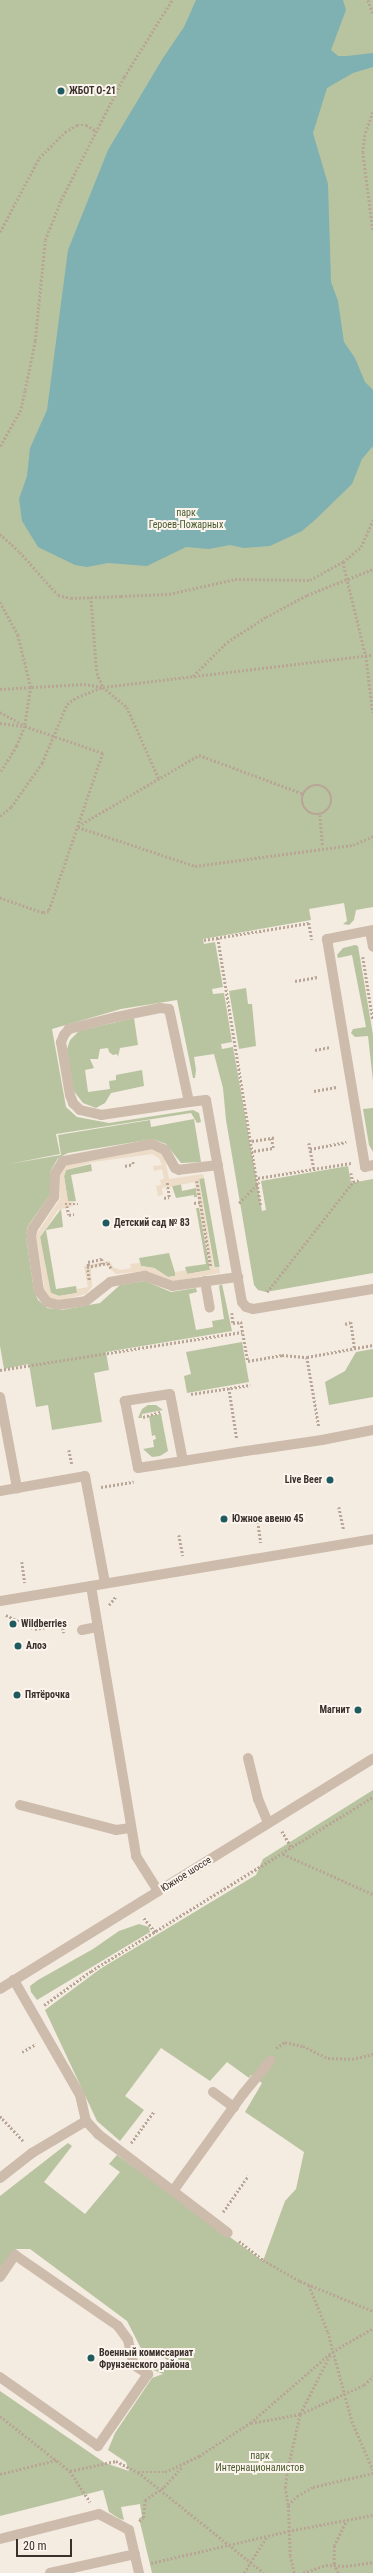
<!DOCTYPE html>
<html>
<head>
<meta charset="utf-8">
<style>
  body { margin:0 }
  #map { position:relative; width:373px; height:2573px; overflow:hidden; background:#f4ebe1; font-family:"Roboto Condensed",sans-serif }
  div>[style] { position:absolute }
  .green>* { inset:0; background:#b8c4a0; transform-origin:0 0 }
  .plaza>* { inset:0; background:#ecdcc8 }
  .water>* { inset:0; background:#7fb0b2 }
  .path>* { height:2.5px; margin-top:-1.25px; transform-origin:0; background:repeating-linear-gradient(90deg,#b9a596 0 2px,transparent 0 4px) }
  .path>.ring { margin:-1.25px; padding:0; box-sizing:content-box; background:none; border:2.5px solid #b9a596; border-radius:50% }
  .minor>* { height:10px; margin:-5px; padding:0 5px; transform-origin:5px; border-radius:5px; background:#cdbbac }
  .dots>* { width:11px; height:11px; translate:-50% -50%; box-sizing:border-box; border:2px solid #fbf5ee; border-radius:50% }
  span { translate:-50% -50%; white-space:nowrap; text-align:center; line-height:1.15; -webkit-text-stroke:4px #fbf5ee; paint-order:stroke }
  .poi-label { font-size:10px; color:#3b302b; font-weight:700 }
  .left { translate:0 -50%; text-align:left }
  .right { translate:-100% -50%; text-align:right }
  .park-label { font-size:10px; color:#4a5a2e }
  .street-label { font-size:10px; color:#3b302b }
  .scale { position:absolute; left:16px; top:2539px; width:56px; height:18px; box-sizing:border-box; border:2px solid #3b302b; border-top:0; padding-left:5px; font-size:12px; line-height:14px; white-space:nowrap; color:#3b302b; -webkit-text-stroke:3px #fbf5ee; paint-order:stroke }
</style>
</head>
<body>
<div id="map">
  <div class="green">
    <i style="clip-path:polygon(0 0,373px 0,373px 907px,356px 910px,354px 920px,349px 925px,343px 924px,347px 921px,344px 903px,309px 909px,311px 920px,203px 939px,204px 944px,215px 942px,223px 987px,212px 989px,213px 994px,224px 993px,232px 1042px,221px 1044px,222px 1049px,233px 1047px,262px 1211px,266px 1210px,261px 1181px,348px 1166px,351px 1183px,373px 1179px,373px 1273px,266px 1292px,258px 1290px,254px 1285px,226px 1120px,223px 1088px,214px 1054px,194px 1057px,196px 1070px,195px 1078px,193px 1078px,177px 1000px,121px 1009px,52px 1029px,66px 1107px,77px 1117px,109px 1123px,193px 1110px,199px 1113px,201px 1122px,197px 1123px,191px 1113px,56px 1134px,60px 1154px,9px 1164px,61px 1155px,58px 1135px,150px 1120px,151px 1127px,194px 1119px,201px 1162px,181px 1163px,166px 1144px,153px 1139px,68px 1153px,58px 1158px,50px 1172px,51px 1193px,28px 1226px,26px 1236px,34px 1291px,38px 1300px,47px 1308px,62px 1310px,100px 1303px,120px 1285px,145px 1281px,171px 1292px,196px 1288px,197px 1292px,189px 1294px,196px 1330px,213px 1327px,212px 1321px,224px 1319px,219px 1286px,222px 1284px,232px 1331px,106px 1352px,109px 1370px,94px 1373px,102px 1422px,52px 1430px,48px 1405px,36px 1407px,29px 1364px,4px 1369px,0 1346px)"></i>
    <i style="clip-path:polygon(355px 945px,358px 946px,373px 1035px,373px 1081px,368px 1036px,355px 1037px,351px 1033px,353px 1029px,366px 1027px,352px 955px,338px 958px,337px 955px,343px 948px)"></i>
    <i style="clip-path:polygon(246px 988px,248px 1004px,252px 1004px,256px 1046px,239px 1049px,229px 991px)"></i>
    <i style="clip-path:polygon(134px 1018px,138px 1045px,120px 1048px,118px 1057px,117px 1054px,113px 1055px,109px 1052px,108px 1048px,100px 1049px,98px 1059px,90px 1059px,94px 1068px,85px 1070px,88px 1092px,110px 1089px,109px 1081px,116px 1080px,116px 1075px,142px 1070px,144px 1086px,111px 1093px,105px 1103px,96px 1108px,83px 1103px,73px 1090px,67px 1049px,70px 1040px,79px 1031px)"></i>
    <i style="clip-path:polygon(373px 1108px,373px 1152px,369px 1145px,363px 1109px)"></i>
    <i style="clip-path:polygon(91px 1164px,92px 1171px,71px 1175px,76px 1201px,68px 1202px,64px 1176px,66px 1170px)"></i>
    <i style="left:204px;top:1178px;width:90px;height:5px;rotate:80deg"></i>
    <i style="clip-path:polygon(181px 1184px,182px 1191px,196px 1188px,197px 1197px,194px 1197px,194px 1195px,176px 1198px,172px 1186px)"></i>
    <i style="clip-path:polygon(196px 1208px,199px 1208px,210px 1270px,187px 1274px,185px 1267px,206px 1264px)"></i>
    <i style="clip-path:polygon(61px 1209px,63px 1227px,46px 1230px,56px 1289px,76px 1286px,77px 1293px,59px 1296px,51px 1293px,48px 1288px,40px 1237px)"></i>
    <i style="clip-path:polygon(169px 1253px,176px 1276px,168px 1277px,154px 1268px,141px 1266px,139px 1258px)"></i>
    <i style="clip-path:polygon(242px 1342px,249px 1382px,187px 1393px,184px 1376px,191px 1374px,186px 1352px)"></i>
    <i style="clip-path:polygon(373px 1349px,373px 1397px,329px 1405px,325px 1382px,345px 1371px,356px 1352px)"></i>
    <i style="clip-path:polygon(148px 1405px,156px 1405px,163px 1410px,142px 1414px,142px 1418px,138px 1418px,142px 1409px)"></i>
    <i style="clip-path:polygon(161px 1414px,168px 1451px,160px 1456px,152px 1457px,143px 1449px,154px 1447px,153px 1440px,156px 1439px,155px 1435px,152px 1436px,149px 1416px)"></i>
    <i style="clip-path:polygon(373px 1790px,373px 2573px,152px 2573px,139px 2518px,142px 2517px,140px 2504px,121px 2507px,124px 2520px,120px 2519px,109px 2512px,103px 2490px,0 2516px,0 2391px,105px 2463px,129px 2471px,126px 2462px,108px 2450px,115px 2433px,152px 2378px,163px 2374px,151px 2369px,150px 2361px,161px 2370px,169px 2361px,152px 2350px,146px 2358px,127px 2321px,30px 2249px,16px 2249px,0 2268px,0 2196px,68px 2143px,72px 2146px,44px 2182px,85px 2214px,120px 2172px,109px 2164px,117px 2155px,263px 2261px,285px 2201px,296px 2189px,304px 2152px,245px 2112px,262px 2083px,251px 2075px,249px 2078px,227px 2062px,210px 2081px,161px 2048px,125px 2096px,144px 2110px,120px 2141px,97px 2121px,45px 2010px,100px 1969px,256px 1875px,263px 1859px)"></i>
    <i style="clip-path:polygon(139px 1924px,149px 1927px,150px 1932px,37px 2000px,31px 1992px,30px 1986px,38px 1980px,93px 1949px,119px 1931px)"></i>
  </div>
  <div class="plaza">
    <i style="clip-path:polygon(evenodd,151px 1149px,161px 1152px,165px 1159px,169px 1179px,203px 1174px,204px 1178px,199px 1179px,214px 1269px,219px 1267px,220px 1273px,175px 1281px,163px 1280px,147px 1271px,116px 1274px,105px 1264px,91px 1267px,92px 1287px,86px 1294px,58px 1301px,49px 1298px,45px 1292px,36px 1235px,60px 1199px,60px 1172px,66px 1165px,151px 1149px,152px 1154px,159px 1158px,162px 1165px,153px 1166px,154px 1171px,162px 1169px,164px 1179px,160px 1180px,161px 1185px,156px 1186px,158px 1196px,163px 1195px,162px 1188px,195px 1182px,210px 1270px,187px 1274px,186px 1270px,175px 1272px,175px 1276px,168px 1277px,154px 1268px,141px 1266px,140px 1263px,130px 1264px,131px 1268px,121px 1270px,114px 1268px,109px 1261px,84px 1266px,88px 1287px,77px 1289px,77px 1293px,59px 1296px,51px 1293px,40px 1237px,58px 1210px,73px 1206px,72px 1201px,68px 1201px,64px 1176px,66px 1170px,93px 1162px,152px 1154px)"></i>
  </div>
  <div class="water">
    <i style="clip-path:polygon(196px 0,343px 0,346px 10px,331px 50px,338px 56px,347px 56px,373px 53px,373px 67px,353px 73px,327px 88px,313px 133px,328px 184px,331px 282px,338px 301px,344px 342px,355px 358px,365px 382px,373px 390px,373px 446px,362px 459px,352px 484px,315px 520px,302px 531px,270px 546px,244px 548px,230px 545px,209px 549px,186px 547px,147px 566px,108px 563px,87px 567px,75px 565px,38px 547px,22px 521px,19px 499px,27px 476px,30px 448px,47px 410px,68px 250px,108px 150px,163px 58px,184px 27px)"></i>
  </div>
  <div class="path">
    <i style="left:368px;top:0;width:14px;rotate:69deg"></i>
    <i style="left:373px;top:112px;width:24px;rotate:109deg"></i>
    <i style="left:365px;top:135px;width:17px;rotate:97deg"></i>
    <i style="left:363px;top:152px;width:79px;rotate:82.7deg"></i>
    <i style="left:0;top:232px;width:84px;rotate:-62.2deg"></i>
    <i style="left:39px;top:158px;width:37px;rotate:-45deg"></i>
    <i style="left:65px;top:132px;width:14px;rotate:-30deg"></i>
    <i style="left:77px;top:125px;width:9px"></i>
    <i style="left:86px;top:125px;width:12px;rotate:31deg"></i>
    <i style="left:0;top:446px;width:39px;rotate:-60deg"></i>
    <i style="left:20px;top:412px;width:23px;rotate:-77deg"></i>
    <i style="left:25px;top:390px;width:50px;rotate:-78.5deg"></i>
    <i style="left:35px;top:341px;width:101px;rotate:-84.3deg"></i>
    <i style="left:45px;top:240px;width:43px;rotate:-68.2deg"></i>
    <i style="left:61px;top:200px;width:138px;rotate:-62.9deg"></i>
    <i style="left:124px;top:77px;width:91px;rotate:-58.1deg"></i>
    <i style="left:0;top:534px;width:27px;rotate:42deg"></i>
    <i style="left:20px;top:552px;width:57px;rotate:48.5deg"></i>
    <i style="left:58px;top:595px;width:13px;rotate:13deg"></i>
    <i style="left:71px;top:598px;width:50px;rotate:-2.3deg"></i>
    <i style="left:121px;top:596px;width:48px;rotate:-2.4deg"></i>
    <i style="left:169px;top:594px;width:68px;rotate:-12.8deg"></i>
    <i style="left:235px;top:579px;width:75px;rotate:0.8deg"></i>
    <i style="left:310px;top:580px;width:38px;rotate:-29deg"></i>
    <i style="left:343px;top:562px;width:23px;rotate:-40deg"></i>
    <i style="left:361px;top:547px;width:30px;rotate:-66deg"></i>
    <i style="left:343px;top:562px;width:97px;rotate:76.3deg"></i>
    <i style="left:366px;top:656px;width:57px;rotate:83deg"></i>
    <i style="left:91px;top:597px;width:76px;rotate:85.5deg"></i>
    <i style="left:97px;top:673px;width:15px;rotate:67deg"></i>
    <i style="left:103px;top:687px;width:31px;rotate:40deg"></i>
    <i style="left:127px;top:707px;width:79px;rotate:66deg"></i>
    <i style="left:0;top:602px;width:38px;rotate:61deg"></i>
    <i style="left:18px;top:635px;width:54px;rotate:76deg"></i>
    <i style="left:31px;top:687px;width:39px;rotate:99deg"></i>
    <i style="left:25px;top:726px;width:22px;rotate:112deg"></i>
    <i style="left:17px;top:746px;width:32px;rotate:122deg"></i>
    <i style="left:193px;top:676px;width:48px;rotate:-45deg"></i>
    <i style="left:227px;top:642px;width:46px;rotate:-32.7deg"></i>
    <i style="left:266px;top:617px;width:47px;rotate:-28.2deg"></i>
    <i style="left:307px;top:595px;width:71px;rotate:-21.5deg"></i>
    <i style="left:0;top:689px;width:84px;rotate:-3.4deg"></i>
    <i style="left:84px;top:684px;width:19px;rotate:9deg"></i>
    <i style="left:103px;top:687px;width:272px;rotate:-6.8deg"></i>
    <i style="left:0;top:712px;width:29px;rotate:29deg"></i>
    <i style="left:25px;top:726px;width:83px;rotate:19.1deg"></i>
    <i style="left:103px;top:753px;width:167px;rotate:108.9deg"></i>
    <i style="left:49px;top:911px;width:6px;rotate:162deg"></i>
    <i style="left:43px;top:913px;width:46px;rotate:-160.8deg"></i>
    <i style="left:0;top:723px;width:22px;rotate:8deg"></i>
    <i class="ring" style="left:302px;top:785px;width:27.5px;height:27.5px"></i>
    <i style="left:320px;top:815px;width:32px;rotate:85deg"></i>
    <i style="left:0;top:816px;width:14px;rotate:-39deg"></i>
    <i style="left:11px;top:807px;width:54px;rotate:-54.8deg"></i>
    <i style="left:42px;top:763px;width:64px;rotate:-67deg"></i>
    <i style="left:67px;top:704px;width:12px;rotate:-35deg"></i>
    <i style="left:77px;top:697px;width:28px;rotate:-21deg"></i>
    <i style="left:78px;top:826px;width:140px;rotate:-30.4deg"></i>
    <i style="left:199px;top:755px;width:112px;rotate:20.4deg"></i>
    <i style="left:78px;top:827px;width:123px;rotate:18.4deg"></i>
    <i style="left:195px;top:866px;width:159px;rotate:-7.6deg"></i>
    <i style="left:353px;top:845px;width:22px;rotate:-24deg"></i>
    <i style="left:218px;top:938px;width:272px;rotate:80.9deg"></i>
    <i style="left:204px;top:940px;width:106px;rotate:-9.2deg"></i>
    <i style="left:309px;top:923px;width:17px;rotate:80deg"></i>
    <i style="left:363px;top:957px;width:64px;rotate:81deg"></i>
    <i style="left:295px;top:981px;width:23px;rotate:-10deg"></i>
    <i style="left:315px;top:1050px;width:15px;rotate:-11deg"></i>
    <i style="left:314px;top:1091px;width:23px;rotate:-10deg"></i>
    <i style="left:252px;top:1141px;width:24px;rotate:-9deg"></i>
    <i style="left:309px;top:1143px;width:26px;rotate:79deg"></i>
    <i style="left:310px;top:1149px;width:37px;rotate:-11deg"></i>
    <i style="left:254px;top:1151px;width:19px;rotate:-9deg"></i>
    <i style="left:273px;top:1148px;width:10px;rotate:-101deg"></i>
    <i style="left:125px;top:1166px;width:8px;rotate:-14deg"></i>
    <i style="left:133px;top:1164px;width:3px;rotate:-108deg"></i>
    <i style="left:351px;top:1173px;width:9px;rotate:77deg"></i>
    <i style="left:353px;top:1182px;width:6px;rotate:-18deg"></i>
    <i style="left:258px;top:1178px;width:94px;rotate:-9.2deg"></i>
    <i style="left:197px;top:1181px;width:87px;rotate:80.8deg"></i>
    <i style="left:164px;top:1198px;width:5px;rotate:-11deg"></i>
    <i style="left:169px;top:1197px;width:15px;rotate:-98deg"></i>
    <i style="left:194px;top:1203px;width:7px;rotate:-8deg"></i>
    <i style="left:239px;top:1203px;width:29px;rotate:-46deg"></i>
    <i style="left:65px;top:1204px;width:13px"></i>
    <i style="left:67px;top:1206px;width:9px;rotate:77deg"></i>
    <i style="left:69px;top:1215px;width:5px;rotate:-11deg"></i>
    <i style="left:88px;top:1266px;width:4px;rotate:-90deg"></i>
    <i style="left:88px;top:1262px;width:14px;rotate:-12deg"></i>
    <i style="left:102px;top:1259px;width:5px;rotate:90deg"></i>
    <i style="left:89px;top:1280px;width:13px;rotate:-99deg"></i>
    <i style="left:87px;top:1267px;width:21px;rotate:-11deg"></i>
    <i style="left:108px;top:1263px;width:6px;rotate:59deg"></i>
    <i style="left:267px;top:1292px;width:140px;rotate:-52deg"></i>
    <i style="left:232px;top:1313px;width:10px;rotate:84deg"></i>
    <i style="left:233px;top:1323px;width:9px;rotate:-6deg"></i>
    <i style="left:241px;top:1322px;width:40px;rotate:80deg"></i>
    <i style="left:248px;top:1361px;width:35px;rotate:-10deg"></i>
    <i style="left:282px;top:1355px;width:25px;rotate:5deg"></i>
    <i style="left:307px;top:1357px;width:67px;rotate:-10.3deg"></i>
    <i style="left:345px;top:1324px;width:6px;rotate:-18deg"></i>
    <i style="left:351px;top:1322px;width:27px;rotate:82deg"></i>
    <i style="left:307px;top:1357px;width:71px;rotate:80.3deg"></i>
    <i style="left:0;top:1370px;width:245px;rotate:-8.9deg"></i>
    <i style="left:229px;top:1388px;width:52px;rotate:81.1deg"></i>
    <i style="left:191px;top:1394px;width:60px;rotate:-8.7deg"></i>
    <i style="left:143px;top:1417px;width:18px;rotate:-16deg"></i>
    <i style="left:69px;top:1450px;width:14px;rotate:78deg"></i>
    <i style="left:101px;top:1487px;width:33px;rotate:-9deg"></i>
    <i style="left:339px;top:1507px;width:24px;rotate:78deg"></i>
    <i style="left:258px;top:1522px;width:21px;rotate:82deg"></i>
    <i style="left:179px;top:1535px;width:21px;rotate:79deg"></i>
    <i style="left:22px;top:1562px;width:21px;rotate:82deg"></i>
    <i style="left:109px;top:1605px;width:11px;rotate:-52deg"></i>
    <i style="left:6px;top:1615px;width:32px;rotate:26deg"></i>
    <i style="left:35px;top:1629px;width:27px;rotate:-10deg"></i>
    <i style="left:62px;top:1624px;width:9px;rotate:77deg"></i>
    <i style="left:282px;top:1831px;width:20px;rotate:60deg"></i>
    <i style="left:283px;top:1854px;width:98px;rotate:24deg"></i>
    <i style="left:144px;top:1918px;width:19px;rotate:51deg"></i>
    <i style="left:44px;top:2005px;width:58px;rotate:-35.9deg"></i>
    <i style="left:91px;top:1971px;width:331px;rotate:-31.7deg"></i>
    <i style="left:276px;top:2048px;width:11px;rotate:-34deg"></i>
    <i style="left:285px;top:2042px;width:18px;rotate:13deg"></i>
    <i style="left:303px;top:2046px;width:28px;rotate:26deg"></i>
    <i style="left:328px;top:2058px;width:24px;rotate:2deg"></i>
    <i style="left:352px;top:2059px;width:22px;rotate:-13deg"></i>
    <i style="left:22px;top:2052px;width:16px;rotate:-30deg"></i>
    <i style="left:0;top:2116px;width:34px;rotate:47deg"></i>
    <i style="left:131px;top:2143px;width:39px;rotate:-54deg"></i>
    <i style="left:223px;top:2212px;width:44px;rotate:-55.2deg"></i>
    <i style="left:239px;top:2241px;width:31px;rotate:38deg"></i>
    <i style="left:263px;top:2260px;width:43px;rotate:29.6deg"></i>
    <i style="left:300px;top:2281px;width:79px;rotate:22.3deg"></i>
    <i style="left:309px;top:2285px;width:51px;rotate:68deg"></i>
    <i style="left:328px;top:2332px;width:92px;rotate:74.9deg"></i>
    <i style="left:352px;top:2421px;width:53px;rotate:66.8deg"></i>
    <i style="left:0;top:2416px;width:89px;rotate:38.2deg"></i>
    <i style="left:70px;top:2471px;width:47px;rotate:-12.3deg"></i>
    <i style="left:116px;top:2461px;width:25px;rotate:27deg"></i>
    <i style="left:138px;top:2472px;width:161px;rotate:38.7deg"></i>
    <i style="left:251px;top:2423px;width:50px;rotate:-10.4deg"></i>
    <i style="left:300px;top:2414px;width:70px;rotate:-24.4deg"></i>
    <i style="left:364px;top:2385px;width:13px;rotate:-45deg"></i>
    <i style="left:70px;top:2471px;width:37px;rotate:57deg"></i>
    <i style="left:138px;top:2472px;width:27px"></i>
    <i style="left:165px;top:2472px;width:38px;rotate:-25deg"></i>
    <i style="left:199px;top:2456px;width:61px;rotate:-32.9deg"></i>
    <i style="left:250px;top:2423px;width:108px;rotate:-40.9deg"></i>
    <i style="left:332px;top:2352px;width:48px;rotate:-30.3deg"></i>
    <i style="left:0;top:2474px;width:58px;rotate:-14deg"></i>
    <i style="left:288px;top:2505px;width:17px;rotate:-100deg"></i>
    <i style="left:285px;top:2488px;width:21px;rotate:-82deg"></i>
    <i style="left:288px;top:2467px;width:54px;rotate:-77.2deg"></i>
    <i style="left:300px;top:2414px;width:68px;rotate:-63.1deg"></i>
    <i style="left:139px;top:2521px;width:5px;rotate:-37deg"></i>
    <i style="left:143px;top:2518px;width:18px;rotate:-84deg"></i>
    <i style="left:145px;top:2500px;width:23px;rotate:-34deg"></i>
    <i style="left:164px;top:2487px;width:28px;rotate:-48deg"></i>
    <i style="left:151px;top:2563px;width:141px;rotate:-13.1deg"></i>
    <i style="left:288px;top:2531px;width:86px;rotate:-10.7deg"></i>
    <i style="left:244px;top:2573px;width:44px;rotate:-58.1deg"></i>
    <i style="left:294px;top:2573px;width:17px;rotate:-103deg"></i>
    <i style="left:290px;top:2556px;width:51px;rotate:-92.2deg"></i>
    <i style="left:288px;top:2505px;width:13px;rotate:-45deg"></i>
    <i style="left:297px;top:2496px;width:18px;rotate:-29deg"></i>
    <i style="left:313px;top:2487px;width:62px;rotate:-13.1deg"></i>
    <i style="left:303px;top:2573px;width:24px;rotate:-19deg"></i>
    <i style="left:326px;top:2565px;width:20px;rotate:3deg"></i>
    <i style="left:346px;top:2566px;width:27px;rotate:-8deg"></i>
    <i style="left:338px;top:2573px;width:10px;rotate:-114deg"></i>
    <i style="left:334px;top:2564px;width:18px;rotate:-90deg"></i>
    <i style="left:334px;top:2546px;width:28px;rotate:-64deg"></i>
  </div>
  <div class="minor">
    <i style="left:373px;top:930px;width:47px;rotate:168.9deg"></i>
    <i style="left:327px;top:939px;width:231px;rotate:80.5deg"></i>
    <i style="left:365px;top:1167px;width:8px;rotate:-14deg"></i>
    <i style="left:370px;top:931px;width:16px;rotate:79deg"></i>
    <i style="left:189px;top:1102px;width:95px;rotate:-102.1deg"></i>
    <i style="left:169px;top:1009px;width:9px;rotate:-174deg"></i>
    <i style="left:160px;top:1008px;width:45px;rotate:168.4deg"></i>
    <i style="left:116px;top:1017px;width:49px;rotate:165.7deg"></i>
    <i style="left:69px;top:1029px;width:8px;rotate:130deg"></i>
    <i style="left:64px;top:1035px;width:8px;rotate:113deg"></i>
    <i style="left:61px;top:1042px;width:54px;rotate:80.4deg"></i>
    <i style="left:70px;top:1095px;width:9px;rotate:69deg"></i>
    <i style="left:73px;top:1103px;width:10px;rotate:45deg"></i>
    <i style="left:80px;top:1110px;width:22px;rotate:13deg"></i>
    <i style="left:101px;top:1115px;width:89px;rotate:-8.4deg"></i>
    <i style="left:189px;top:1102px;width:17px;rotate:-7deg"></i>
    <i style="left:206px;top:1100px;width:205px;rotate:79.9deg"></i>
    <i style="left:242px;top:1302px;width:6px;rotate:51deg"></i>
    <i style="left:246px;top:1307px;width:7px;rotate:16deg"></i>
    <i style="left:253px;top:1309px;width:122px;rotate:-9.5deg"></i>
    <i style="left:218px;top:1165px;width:39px;rotate:173deg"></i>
    <i style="left:179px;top:1170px;width:4px;rotate:-153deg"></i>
    <i style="left:175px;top:1168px;width:21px;rotate:-119deg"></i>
    <i style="left:165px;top:1150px;width:14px;rotate:-155deg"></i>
    <i style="left:152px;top:1144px;width:91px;rotate:169.2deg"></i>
    <i style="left:63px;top:1161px;width:15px;rotate:122deg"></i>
    <i style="left:55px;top:1174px;width:23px;rotate:92deg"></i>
    <i style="left:54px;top:1197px;width:37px;rotate:124deg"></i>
    <i style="left:33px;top:1228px;width:8px;rotate:104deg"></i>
    <i style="left:31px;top:1236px;width:56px;rotate:81.7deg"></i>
    <i style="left:39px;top:1291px;width:14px;rotate:54deg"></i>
    <i style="left:47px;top:1302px;width:11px;rotate:15deg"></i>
    <i style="left:58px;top:1305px;width:28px;rotate:-8deg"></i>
    <i style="left:86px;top:1301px;width:31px;rotate:-38deg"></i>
    <i style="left:110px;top:1282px;width:36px;rotate:-10deg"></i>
    <i style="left:145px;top:1276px;width:29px;rotate:20deg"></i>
    <i style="left:172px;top:1286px;width:67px;rotate:-7.8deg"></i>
    <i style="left:205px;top:1281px;width:27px;rotate:80deg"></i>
    <i style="left:0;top:1397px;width:93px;rotate:79.4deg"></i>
    <i style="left:183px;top:1461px;width:68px;rotate:-101deg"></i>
    <i style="left:170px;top:1394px;width:46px;rotate:171.2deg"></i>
    <i style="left:125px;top:1401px;width:68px;rotate:79deg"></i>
    <i style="left:138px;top:1468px;width:46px;rotate:-8.8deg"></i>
    <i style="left:183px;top:1461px;width:57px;rotate:-9.1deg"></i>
    <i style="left:239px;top:1452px;width:84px;rotate:-8.2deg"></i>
    <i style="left:322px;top:1440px;width:52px;rotate:-11.1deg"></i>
    <i style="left:0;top:1491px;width:86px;rotate:-10deg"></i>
    <i style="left:85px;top:1476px;width:109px;rotate:79.4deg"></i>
    <i style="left:91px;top:1586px;width:274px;rotate:80.5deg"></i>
    <i style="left:136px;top:1856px;width:41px;rotate:57.8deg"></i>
    <i style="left:0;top:1601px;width:378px;rotate:-9.4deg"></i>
    <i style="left:82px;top:1630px;width:16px;rotate:-11deg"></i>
    <i style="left:248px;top:1758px;width:42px;rotate:76.3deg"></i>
    <i style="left:258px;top:1799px;width:26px;rotate:67deg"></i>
    <i style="left:20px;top:1805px;width:99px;rotate:14.6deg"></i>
    <i style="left:116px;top:1830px;width:15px;rotate:-8deg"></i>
    <i style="left:0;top:1989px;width:438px;rotate:-31.7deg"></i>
    <i style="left:213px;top:2092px;width:26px;rotate:36deg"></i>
    <i style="left:86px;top:2121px;width:18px;rotate:47deg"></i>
    <i style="left:98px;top:2134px;width:163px;rotate:37.3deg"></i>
    <i style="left:0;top:2178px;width:41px;rotate:-38deg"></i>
    <i style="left:32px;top:2153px;width:63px;rotate:-30.7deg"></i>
    <i style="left:86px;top:2121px;width:27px;rotate:-103deg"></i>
    <i style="left:80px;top:2095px;width:133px;rotate:-119.9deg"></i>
    <i style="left:173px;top:2191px;width:120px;rotate:-54.2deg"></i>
    <i style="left:243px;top:2094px;width:43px;rotate:-50.7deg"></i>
    <i style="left:0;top:2277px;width:27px;rotate:-56deg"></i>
    <i style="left:15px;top:2255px;width:125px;rotate:34.6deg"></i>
    <i style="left:118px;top:2326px;width:17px;rotate:54deg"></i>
    <i style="left:128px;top:2340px;width:26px;rotate:77deg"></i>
    <i style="left:134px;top:2365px;width:17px;rotate:33deg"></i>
    <i style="left:148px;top:2374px;width:88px;rotate:124.8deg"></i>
    <i style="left:98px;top:2446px;width:120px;rotate:-144.9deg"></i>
    <i style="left:0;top:2539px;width:102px;rotate:-14.2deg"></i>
    <i style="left:99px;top:2514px;width:34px;rotate:28deg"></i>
    <i style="left:129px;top:2530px;width:44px;rotate:76.9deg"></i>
    <i style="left:50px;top:2573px;width:87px;rotate:-12.6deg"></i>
  </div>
  <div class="dots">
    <i style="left:61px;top:91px;background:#1f5a5e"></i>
    <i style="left:106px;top:1223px;background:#1f5a5e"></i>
    <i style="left:330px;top:1480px;background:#1f5a5e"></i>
    <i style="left:224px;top:1519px;background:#1f5a5e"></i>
    <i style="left:13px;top:1624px;background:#1f5a5e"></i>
    <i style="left:18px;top:1646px;background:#1f5a5e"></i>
    <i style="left:17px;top:1695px;background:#1f5a5e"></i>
    <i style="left:358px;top:1710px;background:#1f5a5e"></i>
    <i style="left:91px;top:2358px;background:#1f5a5e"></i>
  </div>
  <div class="poi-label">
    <span class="left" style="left:69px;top:91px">ЖБОТ O-21</span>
    <span class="left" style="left:114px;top:1223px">Детский сад № 83</span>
    <span class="right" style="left:322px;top:1480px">Live Beer</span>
    <span class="left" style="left:232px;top:1519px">Южное авеню 45</span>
    <span class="left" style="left:21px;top:1624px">Wildberries</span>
    <span class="left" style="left:26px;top:1646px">Алоэ</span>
    <span class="left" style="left:25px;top:1695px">Пятёрочка</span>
    <span class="right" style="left:350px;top:1710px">Магнит</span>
    <span class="left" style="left:99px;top:2358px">Военный комиссариат<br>Фрунзенского района</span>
  </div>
  <div class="park-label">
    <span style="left:186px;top:518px">парк<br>Героев-Пожарных</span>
    <span style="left:260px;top:2461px">парк<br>Интернационалистов</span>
  </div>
  <div class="street-label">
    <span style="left:186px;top:1874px;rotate:-32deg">Южное шоссе</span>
  </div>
  <div class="scale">20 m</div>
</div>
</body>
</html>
